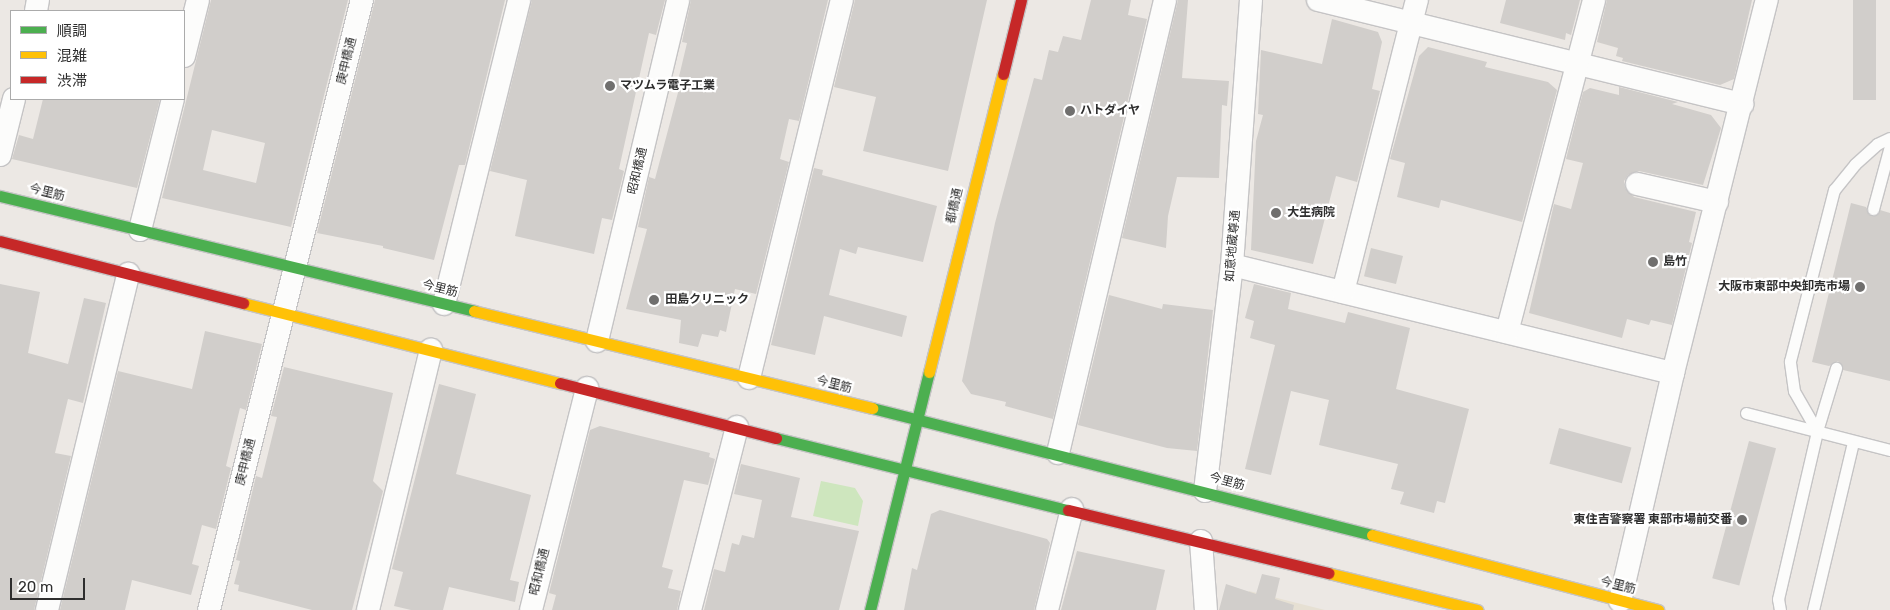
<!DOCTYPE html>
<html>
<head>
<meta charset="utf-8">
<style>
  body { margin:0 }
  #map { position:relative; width:1890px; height:610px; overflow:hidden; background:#ece8e4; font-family:Rubik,"Noto Sans JP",sans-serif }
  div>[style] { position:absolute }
  .education>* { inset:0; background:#e6e0d3 }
  .green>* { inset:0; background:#cee6be }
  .building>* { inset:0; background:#d1cecb; transform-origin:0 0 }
  .roads { filter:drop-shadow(1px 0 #c5c4c5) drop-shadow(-1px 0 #c5c4c5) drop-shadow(0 1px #c5c4c5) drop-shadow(0 -1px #c5c4c5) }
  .lane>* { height:11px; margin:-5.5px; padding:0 5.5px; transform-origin:5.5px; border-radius:5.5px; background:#fcfcfb }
  .street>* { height:22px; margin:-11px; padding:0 11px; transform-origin:11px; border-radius:11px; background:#fcfcfb }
  .fast>* { height:11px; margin:-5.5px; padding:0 5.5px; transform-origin:5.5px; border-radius:5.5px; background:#4caf50 }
  .slow>* { height:11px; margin:-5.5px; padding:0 5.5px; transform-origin:5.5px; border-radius:5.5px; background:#ffc107 }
  .jam>* { height:11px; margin:-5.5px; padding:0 5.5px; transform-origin:5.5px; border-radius:5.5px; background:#c62828 }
  .dots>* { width:14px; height:14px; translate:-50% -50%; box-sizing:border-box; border:2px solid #fff; border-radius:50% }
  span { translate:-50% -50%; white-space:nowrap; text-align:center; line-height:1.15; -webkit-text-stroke:4.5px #fff; paint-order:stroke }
  .street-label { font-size:12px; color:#2e2e2e }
  .poi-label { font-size:12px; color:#2e2e2e; font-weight:700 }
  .left { translate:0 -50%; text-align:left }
  .right { translate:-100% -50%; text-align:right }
  .legend { position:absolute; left:10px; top:10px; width:175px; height:90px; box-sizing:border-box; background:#fff; border:1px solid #ababab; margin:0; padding:6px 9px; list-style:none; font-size:15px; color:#2e2e2e }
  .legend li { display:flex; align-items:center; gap:10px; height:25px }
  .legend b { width:25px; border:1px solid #ababab }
  .scale { position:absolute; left:10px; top:578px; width:75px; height:22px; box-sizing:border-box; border:2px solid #2e2e2e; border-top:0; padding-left:6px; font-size:15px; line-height:18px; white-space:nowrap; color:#2e2e2e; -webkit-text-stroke:4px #fff; paint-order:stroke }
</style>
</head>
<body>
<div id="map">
  <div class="education">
    <i style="clip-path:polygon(1249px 591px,1325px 610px,1247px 610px)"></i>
  </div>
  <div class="green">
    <i style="clip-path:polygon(821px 481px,855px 488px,863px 501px,858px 526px,813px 516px)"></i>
  </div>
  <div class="building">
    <i style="clip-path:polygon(evenodd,211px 0,348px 0,291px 227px,162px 198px,211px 0,212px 130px,265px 143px,256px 183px,203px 170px,212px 130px)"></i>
    <i style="clip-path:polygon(375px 0,505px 0,465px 165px,459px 165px,434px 260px,383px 248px,383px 246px,317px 233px)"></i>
    <i style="clip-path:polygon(532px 0,665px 0,656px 35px,649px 33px,619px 169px,624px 171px,612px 220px,602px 218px,594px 254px,515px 236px,527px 180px,490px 171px)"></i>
    <i style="clip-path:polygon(691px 0,828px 0,799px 121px,789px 119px,780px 159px,789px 162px,756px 294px,735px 289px,726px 332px,720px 330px,718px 337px,702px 334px,698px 347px,679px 343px,681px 320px,626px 309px,647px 229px,638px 227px,649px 177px,655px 179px,680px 85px,677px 85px,687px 43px,682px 42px)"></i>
    <i style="clip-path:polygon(855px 0,987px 0,948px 171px,863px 151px,876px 97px,834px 87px)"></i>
    <i style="clip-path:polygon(1091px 0,1131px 0,1128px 15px,1147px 19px,1053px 419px,1005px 406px,1006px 402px,971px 394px,962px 381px,995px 223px,1034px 78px,1042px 80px,1049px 50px,1058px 52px,1063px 36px,1081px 40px)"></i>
    <i style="clip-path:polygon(1178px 0,1188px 0,1182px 78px,1229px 81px,1227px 106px,1222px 105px,1219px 178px,1177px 177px,1168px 216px,1166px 248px,1122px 238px)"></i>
    <i style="clip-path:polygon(1506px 0,1580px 0,1571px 35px,1566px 33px,1565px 40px,1500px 23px)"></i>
    <i style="clip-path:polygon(1607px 0,1752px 0,1734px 79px,1720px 85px,1622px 61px,1623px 58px,1616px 56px,1618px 48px,1597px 42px)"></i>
    <i style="left:1853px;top:0;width:23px;height:100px"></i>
    <i style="clip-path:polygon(1332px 19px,1378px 32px,1382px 42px,1372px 89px,1380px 91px,1357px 182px,1336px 176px,1313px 264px,1251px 250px,1256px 141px,1263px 115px,1258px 114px,1261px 50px,1322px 64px)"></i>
    <i style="clip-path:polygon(1428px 47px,1487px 62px,1485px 67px,1548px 82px,1557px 90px,1522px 222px,1441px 200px,1439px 208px,1397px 197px,1405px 163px,1390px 159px,1419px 56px)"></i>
    <i style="clip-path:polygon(1619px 87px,1678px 102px,1672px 104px,1711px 115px,1721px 128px,1703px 185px,1639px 171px,1628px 175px,1624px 181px,1625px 188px,1634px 197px,1696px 212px,1689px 242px,1692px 243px,1672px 325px,1651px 320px,1649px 325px,1627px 319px,1622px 338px,1529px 313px,1554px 204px,1571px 209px,1583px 163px,1566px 159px,1583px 92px,1590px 88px,1619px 95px)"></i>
    <i style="clip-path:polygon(43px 99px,160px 99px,137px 188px,12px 159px,19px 135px,33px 139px)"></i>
    <i style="clip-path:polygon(814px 168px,823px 170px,822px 175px,937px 206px,923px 262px,858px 247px,856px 254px,840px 249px,829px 295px,907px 316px,902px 337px,824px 316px,815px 355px,771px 345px)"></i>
    <i style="clip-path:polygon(1851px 203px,1866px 207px,1872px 216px,1880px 210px,1890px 213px,1890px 381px,1843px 370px,1838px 361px,1829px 366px,1812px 362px)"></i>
    <i style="left:1371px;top:248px;width:33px;height:29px;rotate:14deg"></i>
    <i style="clip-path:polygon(0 284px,40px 292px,28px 353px,68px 364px,84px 298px,106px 303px,83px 403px,68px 399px,55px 453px,71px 456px,34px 610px,0 610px)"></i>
    <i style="clip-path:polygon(1254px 284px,1291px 293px,1288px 309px,1345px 323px,1348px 312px,1410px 328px,1396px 389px,1469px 409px,1445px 503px,1437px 501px,1434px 513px,1400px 504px,1404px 492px,1391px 489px,1398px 464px,1319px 445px,1329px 400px,1291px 391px,1271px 475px,1245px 469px,1275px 345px,1250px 338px,1254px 321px,1245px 318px)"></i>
    <i style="clip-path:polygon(1109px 295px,1162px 309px,1163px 304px,1213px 310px,1197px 451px,1167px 448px,1078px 425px)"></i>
    <i style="clip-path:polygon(205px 331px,262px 344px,246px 410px,240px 408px,231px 445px,226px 466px,231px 468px,216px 529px,202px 525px,192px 564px,199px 566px,191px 595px,132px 580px,125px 610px,60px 610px,118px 371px,192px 389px)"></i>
    <i style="clip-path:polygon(284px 367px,393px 393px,373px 481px,383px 491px,352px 610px,312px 610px,238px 591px,239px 585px,234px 584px,240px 561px,236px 560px,256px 476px,262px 478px,277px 417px,271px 416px)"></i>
    <i style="clip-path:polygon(439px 384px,476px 394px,456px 474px,531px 495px,510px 580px,519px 582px,515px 602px,449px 587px,443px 610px,411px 610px,394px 606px,403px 572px,392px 569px)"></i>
    <i style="clip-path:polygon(600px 426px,710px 453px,709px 457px,715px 459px,708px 485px,684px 480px,662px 567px,673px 570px,668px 588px,681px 591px,677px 610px,552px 610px,556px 595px,549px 593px,590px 430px)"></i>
    <i style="left:1559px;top:428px;width:75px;height:37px;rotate:15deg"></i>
    <i style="left:1749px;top:441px;width:28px;height:142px;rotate:15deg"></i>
    <i style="clip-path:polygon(741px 464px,800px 478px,791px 517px,859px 531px,839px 610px,704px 610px,714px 569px,725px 572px,732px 543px,739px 545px,742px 535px,754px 538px,762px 500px,734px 494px)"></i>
    <i style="clip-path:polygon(940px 510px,1047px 539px,1050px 543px,1034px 610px,904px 610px,912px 568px,917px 570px,931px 514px)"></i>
    <i style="clip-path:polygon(1077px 551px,1165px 570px,1156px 610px,1061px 610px)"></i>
    <i style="clip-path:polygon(1262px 574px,1280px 578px,1275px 599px,1294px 605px,1293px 610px,1219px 610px,1226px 584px,1256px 594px)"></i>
  </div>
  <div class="roads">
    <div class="lane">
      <i style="left:1873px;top:209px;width:65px;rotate:-74.9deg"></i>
      <i style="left:1746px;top:413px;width:149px;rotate:14.4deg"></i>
      <i style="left:1817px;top:431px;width:46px;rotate:-119.9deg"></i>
      <i style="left:1794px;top:391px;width:30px;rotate:-98deg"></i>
      <i style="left:1790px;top:361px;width:177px;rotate:-75.6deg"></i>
      <i style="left:1834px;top:190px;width:33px;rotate:-51deg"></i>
      <i style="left:1855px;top:164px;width:30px;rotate:-42deg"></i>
      <i style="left:1877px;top:144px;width:14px;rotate:-25deg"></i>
      <i style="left:1780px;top:610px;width:11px;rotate:-100deg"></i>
      <i style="left:1778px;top:599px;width:172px;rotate:-76.9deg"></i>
      <i style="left:1817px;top:431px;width:66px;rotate:-73.2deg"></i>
      <i style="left:1813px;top:610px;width:173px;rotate:-76.6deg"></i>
    </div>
    <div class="street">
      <i style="left:1318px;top:0;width:437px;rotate:13.8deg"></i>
      <i style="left:36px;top:11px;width:11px;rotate:-80deg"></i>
      <i style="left:184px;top:56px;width:58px;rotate:-76deg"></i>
      <i style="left:0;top:155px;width:58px;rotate:-76deg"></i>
      <i style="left:1637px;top:184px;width:82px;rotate:12.7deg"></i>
      <i style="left:140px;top:230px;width:135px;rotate:-75.9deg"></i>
      <i style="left:1232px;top:265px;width:454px;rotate:13.8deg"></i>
      <i style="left:1343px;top:292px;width:301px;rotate:-75.8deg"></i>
      <i style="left:444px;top:304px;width:313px;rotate:-76.1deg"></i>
      <i style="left:1507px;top:332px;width:343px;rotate:-75.3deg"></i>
      <i style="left:597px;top:341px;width:350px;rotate:-76.6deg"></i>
      <i style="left:749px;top:378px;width:389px;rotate:-76.2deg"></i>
      <i style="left:1058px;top:453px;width:465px;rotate:-76.7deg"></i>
      <i style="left:1205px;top:491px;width:228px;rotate:-83.2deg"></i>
      <i style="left:1232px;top:265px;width:266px;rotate:-85.9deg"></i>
      <i style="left:1201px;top:541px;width:69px;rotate:85.9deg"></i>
      <i style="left:1620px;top:601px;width:234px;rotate:-76.9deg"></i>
      <i style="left:1673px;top:373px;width:385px;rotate:-75.9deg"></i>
      <i style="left:47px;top:610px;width:346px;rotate:-76.4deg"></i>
      <i style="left:209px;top:610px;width:629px;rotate:-75.92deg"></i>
      <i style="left:368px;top:610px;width:268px;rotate:-76.4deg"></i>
      <i style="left:531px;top:610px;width:229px;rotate:-75.8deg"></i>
      <i style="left:690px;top:610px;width:189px;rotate:-75.6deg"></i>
      <i style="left:1047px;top:610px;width:104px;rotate:-76.1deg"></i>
    </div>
    <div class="fast">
      <i style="left:0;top:196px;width:488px;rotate:13.6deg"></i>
      <i style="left:872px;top:408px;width:516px;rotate:14.25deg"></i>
      <i style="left:776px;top:438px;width:301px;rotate:13.9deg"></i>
      <i style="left:870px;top:610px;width:245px;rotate:-76.1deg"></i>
    </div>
    <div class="slow">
      <i style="left:243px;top:303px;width:327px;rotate:14.2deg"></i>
      <i style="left:474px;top:311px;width:410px;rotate:13.7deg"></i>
      <i style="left:929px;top:372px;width:307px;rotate:-76.1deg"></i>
      <i style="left:1372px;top:535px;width:296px;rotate:14.7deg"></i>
      <i style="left:1328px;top:573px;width:154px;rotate:13.9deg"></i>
    </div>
    <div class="jam">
      <i style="left:1003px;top:74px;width:76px;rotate:-76.3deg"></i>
      <i style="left:0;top:241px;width:251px;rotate:14.3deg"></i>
      <i style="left:560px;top:383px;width:223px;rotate:14.3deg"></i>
      <i style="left:1068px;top:510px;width:268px;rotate:13.6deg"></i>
    </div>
  </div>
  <div class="dots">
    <i style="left:610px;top:86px;background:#706f6e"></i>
    <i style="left:1070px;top:111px;background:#706f6e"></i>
    <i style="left:1276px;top:213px;background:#706f6e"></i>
    <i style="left:1653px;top:262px;background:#706f6e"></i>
    <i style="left:1860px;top:287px;background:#706f6e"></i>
    <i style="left:654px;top:300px;background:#706f6e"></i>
    <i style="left:1742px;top:520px;background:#706f6e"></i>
  </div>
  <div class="street-label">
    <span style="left:347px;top:61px;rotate:-76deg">庚申橋通</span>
    <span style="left:638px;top:171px;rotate:-77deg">昭和橋通</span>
    <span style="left:47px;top:193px;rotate:14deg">今里筋</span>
    <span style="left:955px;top:206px;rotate:-77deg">都橋通</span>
    <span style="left:1233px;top:246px;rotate:-85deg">如意地蔵尊通</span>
    <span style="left:440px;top:289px;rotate:14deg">今里筋</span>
    <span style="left:834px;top:385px;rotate:14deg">今里筋</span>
    <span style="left:246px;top:462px;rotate:-76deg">庚申橋通</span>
    <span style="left:1227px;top:482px;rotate:15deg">今里筋</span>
    <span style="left:540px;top:572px;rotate:-76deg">昭和橋通</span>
    <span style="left:1618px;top:586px;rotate:14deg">今里筋</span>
  </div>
  <div class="poi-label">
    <span class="left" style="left:620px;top:86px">マツムラ電子工業</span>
    <span class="left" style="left:1080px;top:111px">ハトダイヤ</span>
    <span class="left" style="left:1287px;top:213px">大生病院</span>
    <span class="left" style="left:1663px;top:262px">島竹</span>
    <span class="right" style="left:1850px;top:287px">大阪市東部中央卸売市場</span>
    <span class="left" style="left:665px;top:300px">田島クリニック</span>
    <span class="right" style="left:1732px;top:520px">東住吉警察署 東部市場前交番</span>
  </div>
  <ul class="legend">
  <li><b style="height:6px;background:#4caf50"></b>順調</li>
  <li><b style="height:6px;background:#ffc107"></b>混雑</li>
  <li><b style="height:6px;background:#c62828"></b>渋滞</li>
  </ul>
  <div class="scale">20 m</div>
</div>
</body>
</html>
